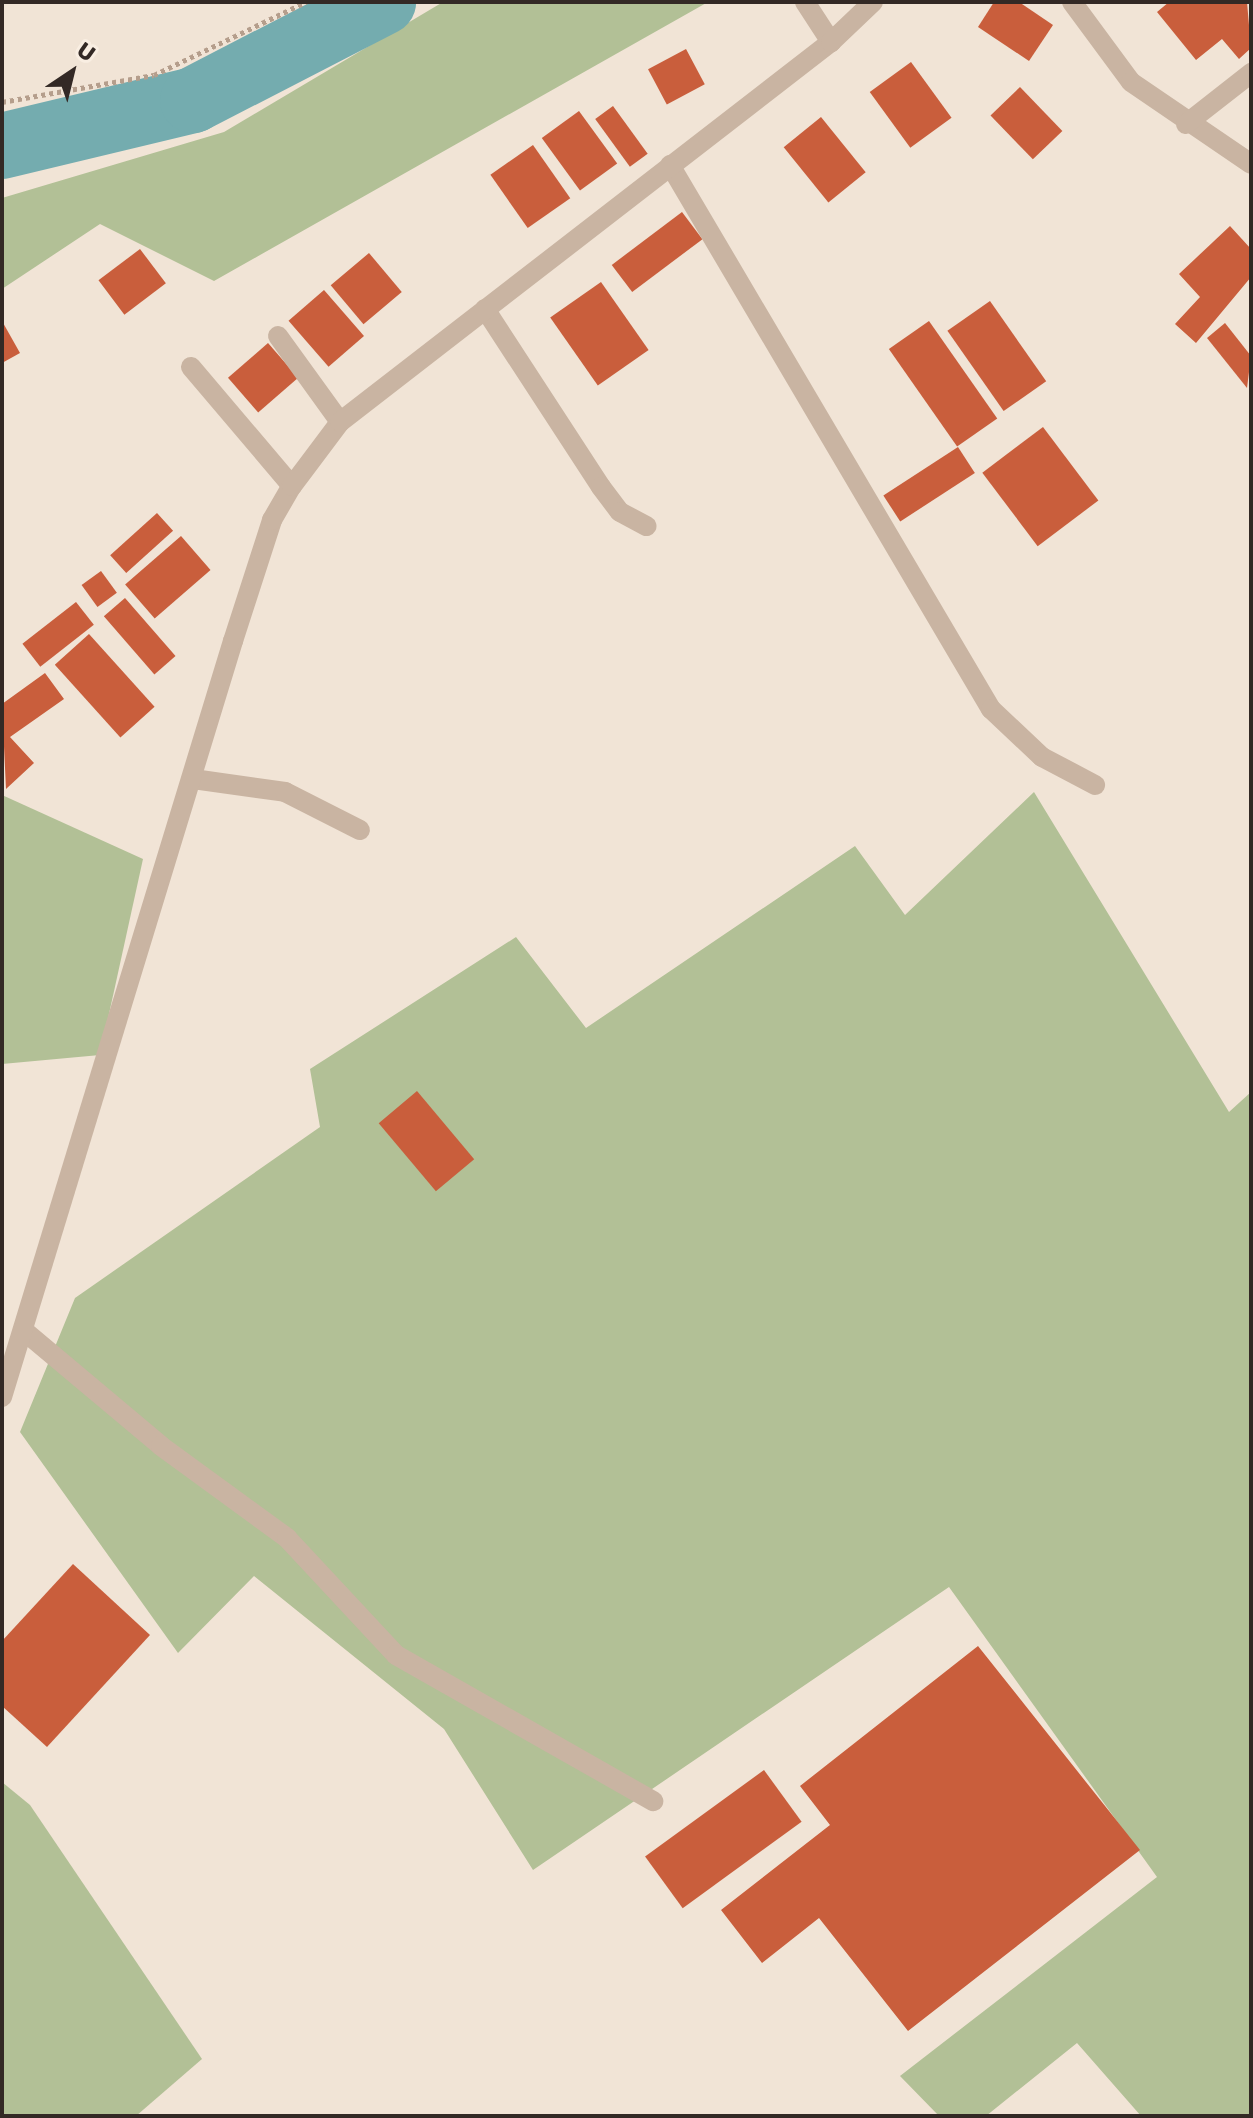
<!DOCTYPE html>
<html>
<head>
<meta charset="utf-8">
<style>
  body { margin:0 }
  #map { position:relative; width:1253px; height:2118px; overflow:hidden; background:#f1e4d6; font-family:Rubik,sans-serif }
  div>[style] { position:absolute }
  .green>* { inset:0; background:#b2c096 }
  .river>* { height:66px; margin:-33px; padding:0 33px; transform-origin:33px; border-radius:33px; background:#74acaf }
  .building>* { inset:0; background:#c95e3c; transform-origin:0 0 }
  .path>* { height:5px; margin-top:-2.5px; transform-origin:0; background:repeating-linear-gradient(90deg,#b59e8c 0 4px,transparent 0 8px) }
  .minor>* { height:20px; margin:-10px; padding:0 10px; transform-origin:10px; border-radius:10px; background:#c9b4a2 }
  span { translate:-50% -50%; white-space:nowrap; text-align:center; line-height:1.15; -webkit-text-stroke:6px #f9eee2; paint-order:stroke }
  .frame { position:absolute; inset:0; border:4px solid #332925; pointer-events:none }
  .north { position:absolute; left:32px; top:32px; width:80px; height:80px; -webkit-text-stroke:6px #f9eee2; paint-order:stroke; rotate:35deg; font-size:22px; font-weight:700; line-height:32px; text-align:center; color:#332925 }
  .north::after { content:''; display:block; margin:auto; width:28px; height:36px; background:#332925; clip-path:polygon(50% 0,100% 100%,50% 72%,0 100%) }
</style>
</head>
<body>
<div id="map">
  <div class="green">
    <i style="clip-path:polygon(443px 2px,708px 2px,214px 281px,100px 224px,2px 289px,2px 198px,224px 132px)"></i>
    <i style="clip-path:polygon(1034px 792px,1229px 1112px,1251px 1092px,1251px 2116px,1141px 2116px,1077px 2043px,986px 2116px,939px 2116px,900px 2076px,1157px 1877px,949px 1587px,533px 1870px,444px 1729px,254px 1576px,178px 1653px,20px 1432px,75px 1298px,320px 1127px,310px 1069px,516px 937px,586px 1028px,855px 846px,905px 915px)"></i>
    <i style="clip-path:polygon(2px 795px,143px 859px,100px 1055px,2px 1064px)"></i>
    <i style="clip-path:polygon(2px 1782px,30px 1805px,202px 2059px,136px 2116px,2px 2116px)"></i>
  </div>
  <div class="river">
    <i style="left:2px;top:146px;width:196px;rotate:-13.5deg"></i>
    <i style="left:193px;top:100px;width:214px;rotate:-27.3deg"></i>
  </div>
  <div class="building">
    <i style="clip-path:polygon(994px 2px,1019px 2px,1053px 25px,1029px 61px,978px 27px)"></i>
    <i style="clip-path:polygon(1169px 2px,1247px 2px,1251px 48px,1239px 59px,1222px 39px,1196px 60px,1157px 12px)"></i>
    <i style="left:686px;top:49px;width:40px;height:43px;rotate:62deg"></i>
    <i style="left:911px;top:62px;width:69px;height:51px;rotate:54deg"></i>
    <i style="left:1020px;top:87px;width:61px;height:41px;rotate:46deg"></i>
    <i style="left:613px;top:106px;width:59px;height:22px;rotate:54deg"></i>
    <i style="left:579px;top:111px;width:65px;height:46px;rotate:54deg"></i>
    <i style="left:821px;top:117px;width:71px;height:48px;rotate:51deg"></i>
    <i style="left:533px;top:145px;width:65px;height:52px;rotate:55deg"></i>
    <i style="left:682px;top:212px;width:34px;height:88px;rotate:53deg"></i>
    <i style="clip-path:polygon(1230px 226px,1251px 249px,1251px 277px,1196px 343px,1175px 324px,1200px 297px,1179px 274px)"></i>
    <i style="left:140px;top:249px;width:43px;height:52px;rotate:53deg"></i>
    <i style="left:369px;top:253px;width:51px;height:50px;rotate:50deg"></i>
    <i style="left:601px;top:282px;width:83px;height:62px;rotate:55deg"></i>
    <i style="left:324px;top:290px;width:61px;height:47px;rotate:49deg"></i>
    <i style="left:990px;top:301px;width:98px;height:52px;rotate:55deg"></i>
    <i style="clip-path:polygon(2px 321px,20px 353px,2px 363px)"></i>
    <i style="left:929px;top:321px;width:119px;height:49px;rotate:55deg"></i>
    <i style="clip-path:polygon(1225px 323px,1251px 356px,1247px 388px,1207px 338px)"></i>
    <i style="left:268px;top:343px;width:46px;height:53px;rotate:49deg"></i>
    <i style="left:1043px;top:427px;width:92px;height:76px;rotate:53deg"></i>
    <i style="left:958px;top:447px;width:31px;height:89px;rotate:57deg"></i>
    <i style="left:157px;top:513px;width:24px;height:63px;rotate:48deg"></i>
    <i style="left:181px;top:536px;width:45px;height:74px;rotate:49deg"></i>
    <i style="left:101px;top:571px;width:27px;height:24px;rotate:54deg"></i>
    <i style="left:125px;top:598px;width:77px;height:28px;rotate:49deg"></i>
    <i style="left:76px;top:602px;width:29px;height:68px;rotate:52deg"></i>
    <i style="left:89px;top:634px;width:98px;height:46px;rotate:48deg"></i>
    <i style="clip-path:polygon(45px 673px,64px 699px,10px 737px,34px 763px,6px 789px,2px 704px)"></i>
    <i style="left:417px;top:1091px;width:89px;height:50px;rotate:50deg"></i>
    <i style="clip-path:polygon(73px 1564px,150px 1635px,47px 1747px,2px 1706px,2px 1641px)"></i>
    <i style="clip-path:polygon(978px 1646px,1140px 1850px,908px 2031px,819px 1918px,762px 1963px,721px 1910px,830px 1825px,800px 1786px)"></i>
    <i style="left:764px;top:1770px;width:64px;height:147px;rotate:54deg"></i>
  </div>
  <div class="path">
    <i style="left:2px;top:102px;width:154px;rotate:-10.1deg"></i>
    <i style="left:154px;top:75px;width:169px;rotate:-25.7deg"></i>
  </div>
  <div class="minor">
    <i style="left:805px;top:2px;width:48px;rotate:57deg"></i>
    <i style="left:1072px;top:2px;width:99px;rotate:53.6deg"></i>
    <i style="left:1131px;top:82px;width:145px;rotate:34.3deg"></i>
    <i style="left:1186px;top:124px;width:83px;rotate:-38.1deg"></i>
    <i style="left:670px;top:165px;width:632px;rotate:59.46deg"></i>
    <i style="left:991px;top:709px;width:70px;rotate:43.3deg"></i>
    <i style="left:1042px;top:757px;width:60px;rotate:27.8deg"></i>
    <i style="left:485px;top:309px;width:212px;rotate:56.9deg"></i>
    <i style="left:601px;top:487px;width:31px;rotate:53deg"></i>
    <i style="left:620px;top:512px;width:30px;rotate:28deg"></i>
    <i style="left:278px;top:336px;width:106px;rotate:54.2deg"></i>
    <i style="left:191px;top:367px;width:156px;rotate:49.7deg"></i>
    <i style="left:193px;top:779px;width:93px;rotate:8deg"></i>
    <i style="left:285px;top:792px;width:84px;rotate:26.9deg"></i>
    <i style="left:23px;top:1330px;width:180px;rotate:40deg"></i>
    <i style="left:161px;top:1446px;width:156px;rotate:36.1deg"></i>
    <i style="left:287px;top:1538px;width:160px;rotate:47deg"></i>
    <i style="left:396px;top:1655px;width:296px;rotate:29.6deg"></i>
    <i style="left:2px;top:1397px;width:791px;rotate:-73.01deg"></i>
    <i style="left:233px;top:641px;width:127px;rotate:-72.1deg"></i>
    <i style="left:272px;top:520px;width:39px;rotate:-60deg"></i>
    <i style="left:292px;top:486px;width:80px;rotate:-53.1deg"></i>
    <i style="left:340px;top:422px;width:621px;rotate:-37.74deg"></i>
    <i style="left:831px;top:42px;width:58px;rotate:-43.6deg"></i>
  </div>
  <div class="frame"></div>
  <div class="north">U</div>
</div>
</body>
</html>
